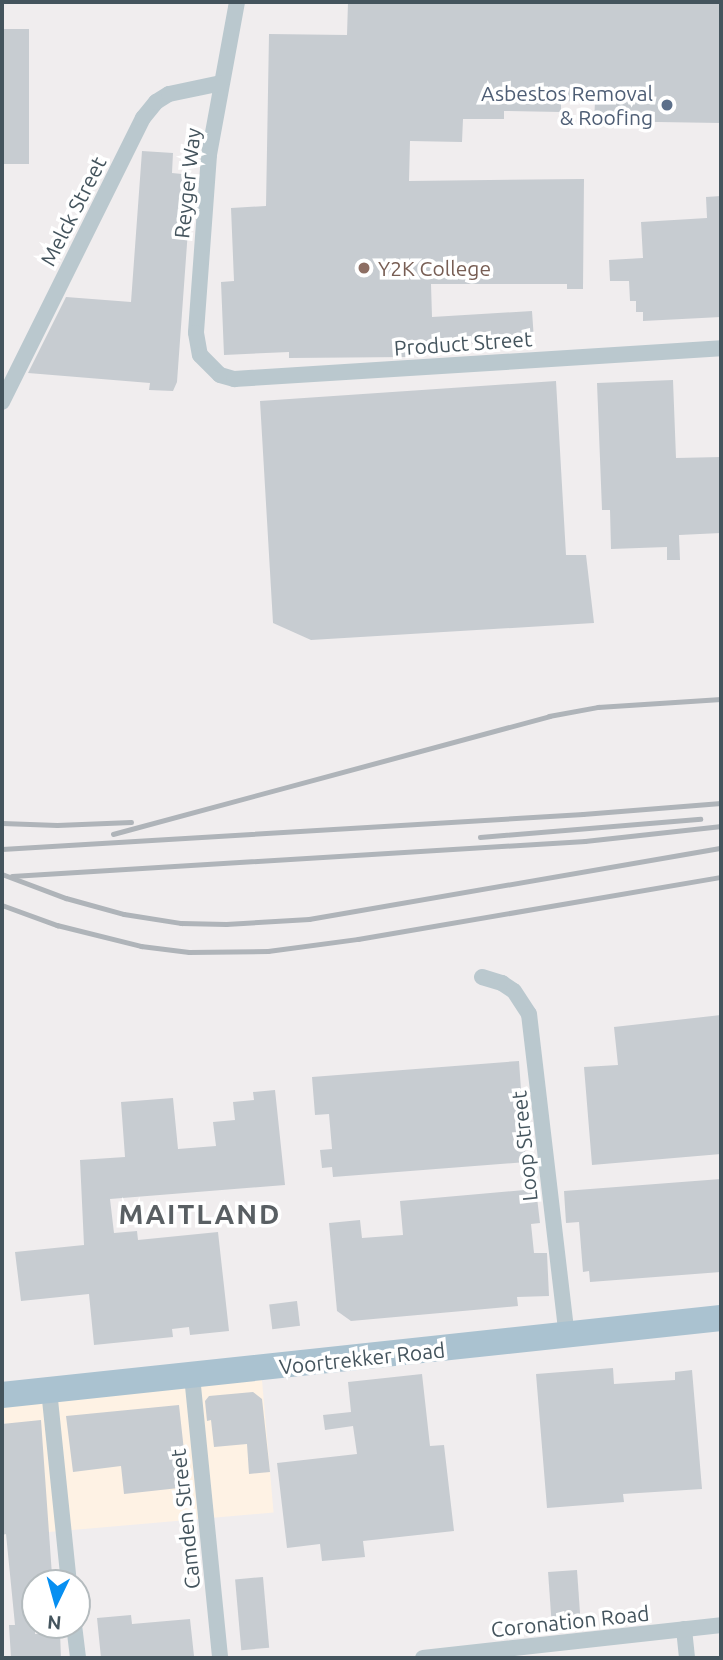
<!DOCTYPE html>
<html>
<head>
<meta charset="utf-8">
<style>
  body { margin:0 }
  #map { position:relative; width:723px; height:1660px; overflow:hidden; background:#f0edee; font-family:Ubuntu,sans-serif }
  div>[style] { position:absolute }
  .commercial>* { inset:0; background:#fef2e4; transform-origin:0 0 }
  .building>* { inset:0; background:#c7ccd1; transform-origin:0 0 }
  .street>* { height:16px; margin:-8px; padding:0 8px; transform-origin:8px; border-radius:8px; background:#bac8ce }
  .primary>* { height:26px; margin:-13px; padding:0 13px; transform-origin:13px; border-radius:13px; background:#aac2d0 }
  .rail>* { height:4.5px; margin:-2.25px; padding:0 2.25px; transform-origin:2.25px; border-radius:2.25px; background:#afb4b9 }
  .dots>* { width:19px; height:19px; translate:-50% -50%; box-sizing:border-box; border:4px solid #fff; border-radius:50% }
  span { translate:-50% -50%; white-space:nowrap; text-align:center; line-height:1.15; -webkit-text-stroke:7px #fff; paint-order:stroke }
  .service-label { font-size:21px; color:#4e5e75 }
  .right { translate:-100% -50%; text-align:right }
  .street-label { font-size:21px; color:#44545d }
  .education-label { font-size:21px; color:#785e54 }
  .left { translate:0 -50%; text-align:left }
  .district-label { font-size:28px; color:#595f63; font-weight:700; letter-spacing:2px }
  .frame { position:absolute; inset:0; border:4px solid #44545d; pointer-events:none }
  .north { position:absolute; left:21px; top:1569px; width:70px; height:70px; box-sizing:border-box; background:#fff; border:2px solid #b4bbbe; border-radius:50%; rotate:185deg; font-size:19px; font-weight:700; line-height:28px; text-align:center; color:#44545d }
  .north::after { content:''; display:block; margin:auto; width:24px; height:32px; background:#078ff1; clip-path:polygon(50% 0,100% 100%,50% 72%,0 100%) }
</style>
</head>
<body>
<div id="map">
  <div class="commercial">
    <i style="left:261px;top:1369px;width:144px;height:260px;rotate:85deg"></i>
  </div>
  <div class="building">
    <i style="clip-path:polygon(348px 2px,721px 2px,721px 123px,594px 121px,595px 102px,561px 101px,561px 112px,504px 111px,504px 119px,463px 119px,462px 142px,410px 141px,409px 181px,584px 179px,583px 289px,567px 289px,567px 284px,431px 284px,432px 317px,532px 311px,534px 340px,412px 348px,412px 357px,407px 357px,289px 358px,289px 352px,224px 355px,221px 282px,234px 281px,231px 208px,266px 206px,269px 34px,347px 35px)"></i>
    <i style="left:2px;top:29px;width:27px;height:135px"></i>
    <i style="clip-path:polygon(142px 151px,173px 153px,172px 173px,192px 175px,177px 382px,173px 391px,149px 390px,150px 383px,28px 373px,66px 297px,131px 302px)"></i>
    <i style="clip-path:polygon(721px 196px,721px 317px,643px 321px,643px 312px,636px 312px,636px 301px,630px 301px,629px 281px,610px 281px,609px 260px,643px 258px,641px 222px,707px 218px,706px 197px)"></i>
    <i style="clip-path:polygon(673px 380px,676px 458px,721px 457px,721px 533px,679px 535px,680px 560px,667px 560px,667px 547px,611px 549px,610px 510px,602px 510px,597px 383px)"></i>
    <i style="clip-path:polygon(556px 381px,566px 555px,586px 555px,594px 623px,311px 640px,273px 623px,260px 401px)"></i>
    <i style="clip-path:polygon(721px 1015px,721px 1154px,592px 1165px,584px 1067px,618px 1065px,614px 1027px)"></i>
    <i style="clip-path:polygon(519px 1061px,526px 1162px,333px 1177px,332px 1167px,322px 1168px,320px 1150px,332px 1149px,329px 1114px,315px 1115px,312px 1077px)"></i>
    <i style="clip-path:polygon(275px 1090px,285px 1185px,110px 1199px,114px 1233px,137px 1231px,138px 1240px,218px 1232px,229px 1331px,190px 1335px,189px 1327px,172px 1329px,173px 1337px,94px 1345px,89px 1294px,21px 1301px,15px 1252px,84px 1245px,80px 1160px,125px 1157px,121px 1102px,173px 1098px,178px 1149px,216px 1146px,213px 1122px,235px 1120px,233px 1102px,254px 1100px,253px 1092px)"></i>
    <i style="clip-path:polygon(721px 1179px,721px 1272px,590px 1282px,589px 1271px,583px 1272px,579px 1222px,566px 1223px,564px 1191px)"></i>
    <i style="clip-path:polygon(536px 1189px,540px 1223px,531px 1224px,534px 1253px,547px 1253px,549px 1296px,517px 1297px,518px 1306px,351px 1321px,337px 1311px,329px 1223px,360px 1220px,362px 1238px,403px 1235px,400px 1201px)"></i>
    <i style="left:297px;top:1301px;width:25px;height:28px;rotate:83deg"></i>
    <i style="clip-path:polygon(613px 1368px,614px 1384px,675px 1380px,675px 1372px,692px 1370px,702px 1489px,623px 1494px,624px 1502px,547px 1508px,536px 1374px)"></i>
    <i style="clip-path:polygon(422px 1374px,430px 1446px,444px 1445px,454px 1531px,363px 1541px,365px 1557px,322px 1561px,320px 1544px,287px 1548px,277px 1463px,357px 1454px,353px 1426px,325px 1430px,323px 1415px,351px 1412px,348px 1382px)"></i>
    <i style="clip-path:polygon(253px 1392px,262px 1399px,270px 1472px,249px 1474px,247px 1444px,214px 1447px,211px 1420px,207px 1421px,205px 1401px,209px 1396px)"></i>
    <i style="clip-path:polygon(179px 1405px,188px 1487px,124px 1494px,121px 1466px,73px 1472px,66px 1416px)"></i>
    <i style="clip-path:polygon(41px 1420px,52px 1575px,35px 1577px,35px 1634px,60px 1632px,61px 1658px,11px 1658px,9px 1625px,15px 1625px,6px 1534px,2px 1535px,2px 1424px)"></i>
    <i style="left:577px;top:1570px;width:46px;height:29px;rotate:86deg"></i>
    <i style="left:263px;top:1577px;width:71px;height:28px;rotate:85deg"></i>
    <i style="clip-path:polygon(131px 1615px,132px 1624px,190px 1619px,194px 1656px,101px 1658px,97px 1618px)"></i>
  </div>
  <div class="street">
    <i style="left:237px;top:2px;width:156px;rotate:100.4deg"></i>
    <i style="left:209px;top:155px;width:178px;rotate:94.2deg"></i>
    <i style="left:196px;top:333px;width:22px;rotate:80deg"></i>
    <i style="left:200px;top:355px;width:28px;rotate:45deg"></i>
    <i style="left:220px;top:375px;width:15px;rotate:16deg"></i>
    <i style="left:234px;top:379px;width:488px;rotate:-3.6deg"></i>
    <i style="left:2px;top:402px;width:317px;rotate:-63.6deg"></i>
    <i style="left:143px;top:118px;width:21px;rotate:-51deg"></i>
    <i style="left:156px;top:102px;width:15px;rotate:-32deg"></i>
    <i style="left:169px;top:94px;width:53px;rotate:-11.9deg"></i>
    <i style="left:482px;top:977px;width:21px;rotate:17deg"></i>
    <i style="left:502px;top:983px;width:14px;rotate:34deg"></i>
    <i style="left:514px;top:991px;width:27px;rotate:57deg"></i>
    <i style="left:529px;top:1014px;width:324px;rotate:83.3deg"></i>
    <i style="left:192px;top:1376px;width:283px;rotate:84.3deg"></i>
    <i style="left:49px;top:1390px;width:194px;rotate:84.1deg"></i>
    <i style="left:74px;top:1625px;width:33px;rotate:83deg"></i>
    <i style="left:684px;top:1629px;width:29px;rotate:84deg"></i>
    <i style="left:423px;top:1658px;width:300px;rotate:-6.3deg"></i>
  </div>
  <div class="primary">
    <i style="left:2px;top:1395px;width:723px;rotate:-6.11deg"></i>
  </div>
  <div class="rail">
    <i style="left:2px;top:823px;width:55px;rotate:2.1deg"></i>
    <i style="left:57px;top:825px;width:74px;rotate:-2.3deg"></i>
    <i style="left:113px;top:834px;width:452px;rotate:-15.1deg"></i>
    <i style="left:549px;top:716px;width:50px;rotate:-10.4deg"></i>
    <i style="left:598px;top:707px;width:123px;rotate:-3.7deg"></i>
    <i style="left:480px;top:837px;width:221px;rotate:-4.7deg"></i>
    <i style="left:2px;top:849px;width:582px;rotate:-3.45deg"></i>
    <i style="left:583px;top:814px;width:138px;rotate:-4.6deg"></i>
    <i style="left:2px;top:874px;width:68px;rotate:20.6deg"></i>
    <i style="left:66px;top:898px;width:60px;rotate:15.4deg"></i>
    <i style="left:124px;top:914px;width:58px;rotate:9deg"></i>
    <i style="left:181px;top:923px;width:45px;rotate:1.3deg"></i>
    <i style="left:226px;top:924px;width:83px;rotate:-3.4deg"></i>
    <i style="left:309px;top:919px;width:418px;rotate:-9.8deg"></i>
    <i style="left:12px;top:876px;width:574px;rotate:-3.5deg"></i>
    <i style="left:585px;top:841px;width:137px;rotate:-6.3deg"></i>
    <i style="left:2px;top:905px;width:59px;rotate:20deg"></i>
    <i style="left:57px;top:925px;width:87px;rotate:14deg"></i>
    <i style="left:141px;top:946px;width:48px;rotate:7.1deg"></i>
    <i style="left:189px;top:952px;width:79px;rotate:-0.7deg"></i>
    <i style="left:268px;top:951px;width:91px;rotate:-7.6deg"></i>
    <i style="left:358px;top:939px;width:368px;rotate:-9.7deg"></i>
  </div>
  <div class="dots">
    <i style="left:667px;top:105px;background:#5c6f8a"></i>
    <i style="left:364px;top:268px;background:#8d6e63"></i>
  </div>
  <div class="service-label">
    <span class="right" style="left:653px;top:105px">Asbestos Removal<br>&amp; Roofing</span>
  </div>
  <div class="street-label">
    <span style="left:187px;top:183px;rotate:-84deg">Reyger Way</span>
    <span style="left:73px;top:211px;rotate:-63deg">Melck Street</span>
    <span style="left:463px;top:343px;rotate:-4deg">Product Street</span>
    <span style="left:524px;top:1146px;rotate:-96deg">Loop Street</span>
    <span style="left:362px;top:1358px;rotate:-6deg">Voortrekker Road</span>
    <span style="left:185px;top:1519px;rotate:-96deg">Camden Street</span>
    <span style="left:570px;top:1621px;rotate:-6deg">Coronation Road</span>
  </div>
  <div class="education-label">
    <span class="left" style="left:378px;top:268px">Y2K College</span>
  </div>
  <div class="district-label">
    <span style="left:200px;top:1214px">MAITLAND</span>
  </div>
  <div class="frame"></div>
  <div class="north">N</div>
</div>
</body>
</html>
